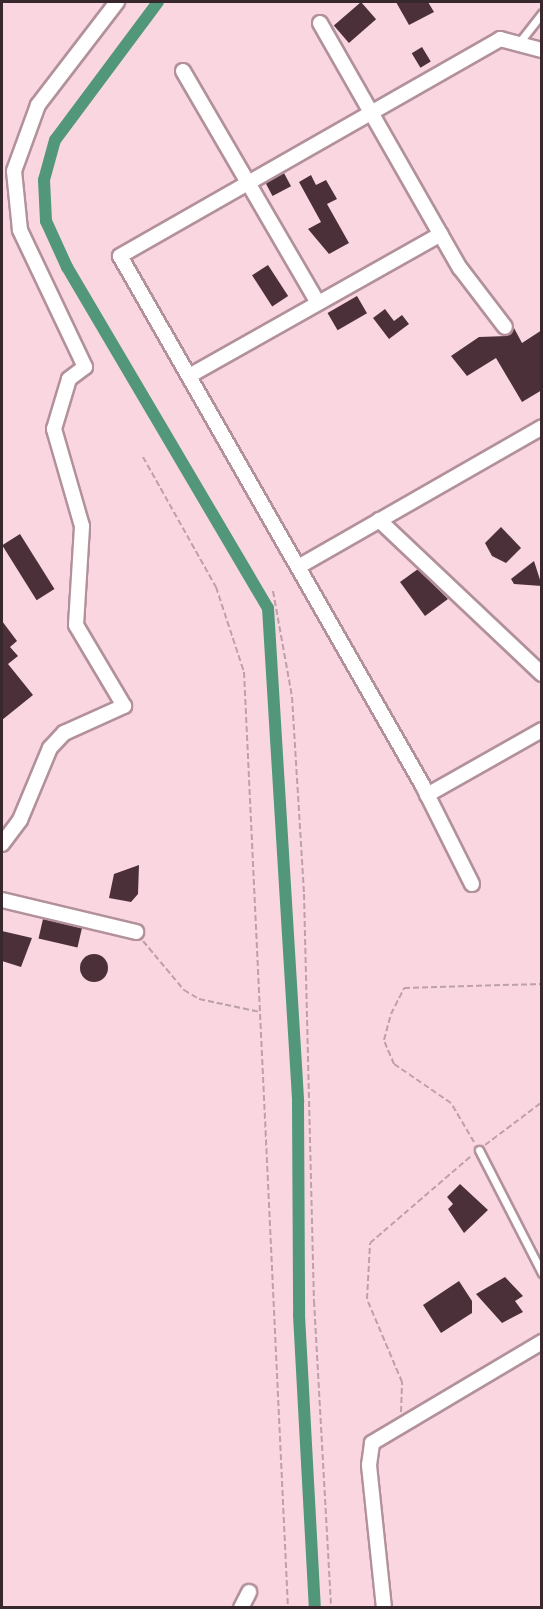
<!DOCTYPE html>
<html>
<head>
<meta charset="utf-8">
<style>
  body { margin:0 }
  #map { position:relative; width:543px; height:1609px; overflow:hidden; background:#fad6e1; font-family:Inter,sans-serif }
  div>[style] { position:absolute }
  .canal>* { height:12px; margin:-6px; padding:0 6px; transform-origin:6px; border-radius:6px; background:#52977a }
  .building>* { inset:0; background:#4b3039; transform-origin:0 0 }
  .round { border-radius:50% }
  .path>* { height:2px; margin-top:-1px; transform-origin:0; background:repeating-linear-gradient(90deg,#bda0a9 0 6px,transparent 0 9px) }
  .roads { filter:drop-shadow(2px 0 #b2919b) drop-shadow(-2px 0 #b2919b) drop-shadow(0 2px #b2919b) drop-shadow(0 -2px #b2919b) }
  .lane>* { height:7px; margin:-3.5px; padding:0 3.5px; transform-origin:3.5px; border-radius:3.5px; background:#fff }
  .street>* { height:14px; margin:-7px; padding:0 7px; transform-origin:7px; border-radius:7px; background:#fff }
  span { translate:-50% -50%; white-space:nowrap; text-align:center; line-height:1.15; -webkit-text-stroke:6px #fee8ef; paint-order:stroke }
  .frame { position:absolute; inset:0; border:3px solid #36282d; pointer-events:none }
</style>
</head>
<body>
<div id="map">
  <div class="canal">
    <i style="left:158px;top:2px;width:172px;rotate:126.7deg"></i>
    <i style="left:55px;top:140px;width:41px;rotate:105.4deg"></i>
    <i style="left:44px;top:180px;width:41px;rotate:87.2deg"></i>
    <i style="left:46px;top:221px;width:51px;rotate:65.5deg"></i>
    <i style="left:67px;top:267px;width:396px;rotate:59.5deg"></i>
    <i style="left:268px;top:608px;width:495px;rotate:86.5deg"></i>
    <i style="left:298px;top:1102px;width:213px;rotate:89.7deg"></i>
    <i style="left:299px;top:1315px;width:293px;rotate:86.9deg"></i>
  </div>
  <div class="building">
    <i style="left:361px;top:2px;width:23px;height:36px;rotate:49deg"></i>
    <i style="clip-path:polygon(396px 2px,428px 2px,434px 12px,409px 25px)"></i>
    <i style="left:422px;top:47px;width:17px;height:12px;rotate:59deg"></i>
    <i style="left:284px;top:173px;width:15px;height:21px;rotate:62deg"></i>
    <i style="clip-path:polygon(311px 175px,316px 185px,326px 180px,337px 199px,327px 204px,349px 243px,329px 254px,308px 229px,321px 222px,299px 182px)"></i>
    <i style="left:268px;top:265px;width:37px;height:19px;rotate:57deg"></i>
    <i style="left:357px;top:296px;width:20px;height:34px;rotate:60deg"></i>
    <i style="clip-path:polygon(385px 309px,394px 321px,402px 315px,409px 324px,389px 339px,373px 318px)"></i>
    <i style="clip-path:polygon(514px 328px,522px 343px,542px 330px,542px 390px,522px 402px,496px 358px,467px 376px,451px 356px,479px 337px,507px 336px)"></i>
    <i style="clip-path:polygon(501px 527px,521px 548px,506px 563px,492px 556px,485px 543px)"></i>
    <i style="left:20px;top:534px;width:65px;height:21px;rotate:58deg"></i>
    <i style="clip-path:polygon(534px 561px,542px 586px,514px 584px,511px 579px)"></i>
    <i style="clip-path:polygon(418px 569px,448px 599px,425px 616px,400px 582px)"></i>
    <i style="clip-path:polygon(2px 621px,17px 641px,10px 647px,18px 656px,8px 664px,33px 695px,2px 720px)"></i>
    <i style="clip-path:polygon(139px 865px,138px 894px,131px 902px,109px 898px,114px 874px)"></i>
    <i style="left:43px;top:919px;width:40px;height:20px;rotate:13deg"></i>
    <i style="clip-path:polygon(2px 931px,32px 938px,21px 967px,2px 961px)"></i>
    <i class="round" style="left:80px;top:954px;width:28px;height:28px"></i>
    <i style="clip-path:polygon(460px 1184px,488px 1210px,464px 1233px,448px 1209px,453px 1204px,447px 1197px)"></i>
    <i style="clip-path:polygon(505px 1277px,523px 1296px,515px 1301px,523px 1312px,502px 1323px,476px 1294px)"></i>
    <i style="clip-path:polygon(459px 1281px,472px 1301px,472px 1313px,441px 1333px,423px 1305px)"></i>
  </div>
  <div class="path">
    <i style="left:143px;top:457px;width:149px;rotate:60.7deg"></i>
    <i style="left:216px;top:587px;width:89px;rotate:71.8deg"></i>
    <i style="left:244px;top:672px;width:937px;rotate:87.31deg"></i>
    <i style="left:273px;top:591px;width:108px;rotate:79.8deg"></i>
    <i style="left:292px;top:697px;width:197px;rotate:86.5deg"></i>
    <i style="left:304px;top:894px;width:407px;rotate:88.6deg"></i>
    <i style="left:314px;top:1301px;width:307px;rotate:86.8deg"></i>
    <i style="left:143px;top:941px;width:64px;rotate:50.1deg"></i>
    <i style="left:184px;top:990px;width:17px;rotate:31deg"></i>
    <i style="left:199px;top:999px;width:62px;rotate:12deg"></i>
    <i style="left:474px;top:1142px;width:45px;rotate:-120.5deg"></i>
    <i style="left:451px;top:1103px;width:69px;rotate:-145.6deg"></i>
    <i style="left:394px;top:1064px;width:26px;rotate:-113deg"></i>
    <i style="left:384px;top:1040px;width:27px;rotate:-75deg"></i>
    <i style="left:391px;top:1014px;width:29px;rotate:-63deg"></i>
    <i style="left:404px;top:988px;width:138px;rotate:-1.7deg"></i>
    <i style="left:485px;top:1145px;width:71px;rotate:-37deg"></i>
    <i style="left:401px;top:1412px;width:30px;rotate:-88deg"></i>
    <i style="left:402px;top:1382px;width:90px;rotate:-112.9deg"></i>
    <i style="left:367px;top:1299px;width:56px;rotate:-86.9deg"></i>
    <i style="left:370px;top:1243px;width:133px;rotate:-40.7deg"></i>
  </div>
  <div class="roads">
    <div class="lane">
      <i style="left:518px;top:44px;width:39px;rotate:-52deg"></i>
      <i style="left:479px;top:1150px;width:138px;rotate:62.9deg"></i>
    </div>
    <div class="street">
      <i style="left:320px;top:23px;width:282px;rotate:60.3deg"></i>
      <i style="left:460px;top:268px;width:74px;rotate:52.7deg"></i>
      <i style="left:183px;top:71px;width:268px;rotate:59.8deg"></i>
      <i style="left:189px;top:376px;width:289px;rotate:-29.4deg"></i>
      <i style="left:379px;top:520px;width:224px;rotate:43.4deg"></i>
      <i style="left:298px;top:567px;width:281px;rotate:-29.8deg"></i>
      <i style="left:427px;top:795px;width:132px;rotate:-29.5deg"></i>
      <i style="left:2px;top:844px;width:30px;rotate:-53deg"></i>
      <i style="left:20px;top:820px;width:78px;rotate:-67.4deg"></i>
      <i style="left:50px;top:748px;width:21px;rotate:-47deg"></i>
      <i style="left:64px;top:733px;width:66px;rotate:-24.2deg"></i>
      <i style="left:124px;top:706px;width:94px;rotate:-120.7deg"></i>
      <i style="left:76px;top:625px;width:99px;rotate:-86.5deg"></i>
      <i style="left:82px;top:526px;width:101px;rotate:-106.1deg"></i>
      <i style="left:54px;top:429px;width:52px;rotate:-73.3deg"></i>
      <i style="left:69px;top:379px;width:20px;rotate:-37deg"></i>
      <i style="left:85px;top:367px;width:152px;rotate:-115.4deg"></i>
      <i style="left:20px;top:230px;width:59px;rotate:-95.8deg"></i>
      <i style="left:14px;top:171px;width:70px;rotate:-70deg"></i>
      <i style="left:38px;top:105px;width:130px;rotate:-52.5deg"></i>
      <i style="left:472px;top:884px;width:112px;rotate:-116.6deg"></i>
      <i style="left:422px;top:784px;width:608px;rotate:-119.77deg"></i>
      <i style="left:120px;top:256px;width:438px;rotate:-29.7deg"></i>
      <i style="left:500px;top:39px;width:43px;rotate:14.7deg"></i>
      <i style="left:2px;top:900px;width:138px;rotate:13.4deg"></i>
      <i style="left:241px;top:1608px;width:18px;rotate:-63deg"></i>
      <i style="left:384px;top:1608px;width:144px;rotate:-96deg"></i>
      <i style="left:369px;top:1465px;width:22px;rotate:-82deg"></i>
      <i style="left:372px;top:1443px;width:198px;rotate:-30.7deg"></i>
    </div>
  </div>
  <div class="frame"></div>
</div>
</body>
</html>
